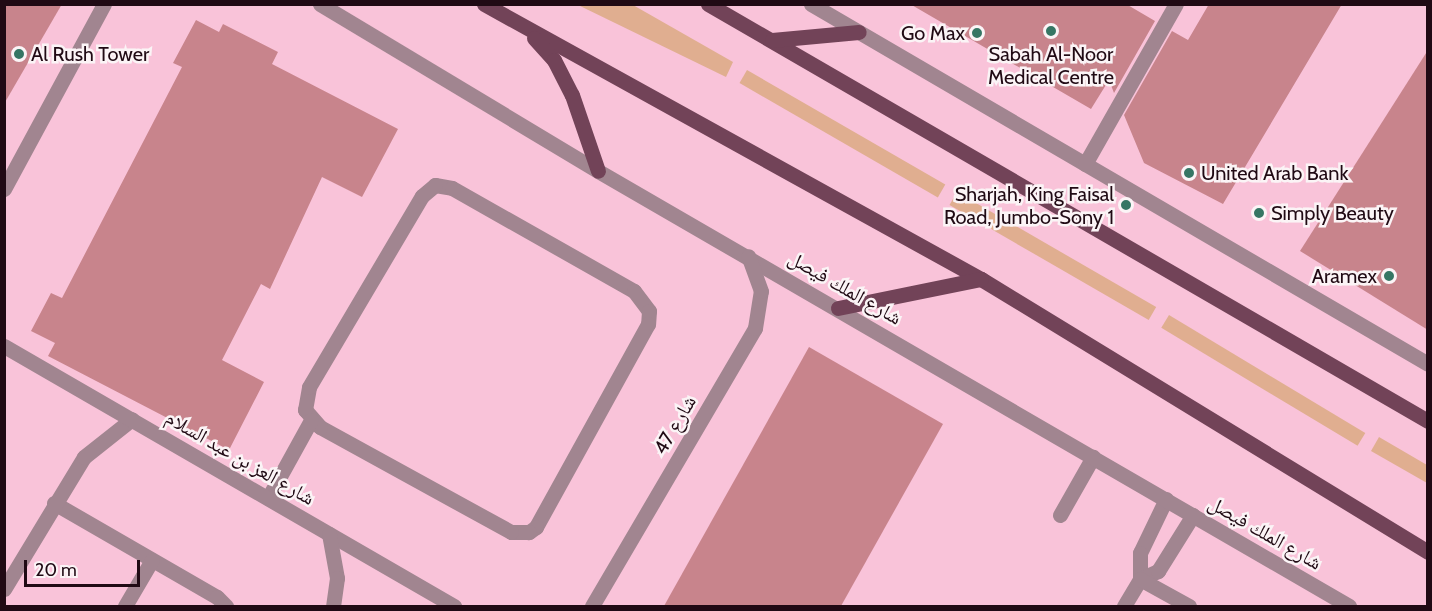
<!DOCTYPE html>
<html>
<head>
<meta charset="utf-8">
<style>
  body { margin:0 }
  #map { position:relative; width:1432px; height:611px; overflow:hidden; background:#f9c3d9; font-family:Cabin,"Noto Naskh Arabic",sans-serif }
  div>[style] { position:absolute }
  .green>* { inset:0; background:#e0ae90; transform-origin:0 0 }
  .building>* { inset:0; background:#c8848c }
  .lane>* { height:15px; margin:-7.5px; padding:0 7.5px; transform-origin:7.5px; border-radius:7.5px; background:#a18590 }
  .street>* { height:15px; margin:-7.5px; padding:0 7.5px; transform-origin:7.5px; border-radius:7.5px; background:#a18590 }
  .primary>* { height:15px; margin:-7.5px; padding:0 7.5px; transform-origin:7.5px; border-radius:7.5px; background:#724358 }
  .dots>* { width:16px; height:16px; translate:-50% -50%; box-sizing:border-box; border:3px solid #fbf4f6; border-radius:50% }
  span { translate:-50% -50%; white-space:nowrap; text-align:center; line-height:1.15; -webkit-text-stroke:5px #fbf4f6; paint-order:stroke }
  .poi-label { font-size:20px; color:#200a14 }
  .right { translate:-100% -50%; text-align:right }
  .left { translate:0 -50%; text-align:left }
  .street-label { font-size:20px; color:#200a14 }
  .frame { position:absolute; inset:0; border:6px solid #200a14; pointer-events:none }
  .scale { position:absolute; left:24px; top:560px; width:116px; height:27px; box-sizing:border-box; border:3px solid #200a14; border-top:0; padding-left:8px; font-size:18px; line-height:21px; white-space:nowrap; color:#200a14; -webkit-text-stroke:4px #fbf4f6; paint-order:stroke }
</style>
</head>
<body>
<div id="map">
  <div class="green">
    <i style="clip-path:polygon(578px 5px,633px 5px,733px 62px,726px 77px)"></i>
    <i style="left:747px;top:70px;width:229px;height:15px;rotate:30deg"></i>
    <i style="left:957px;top:192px;width:230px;height:15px;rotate:30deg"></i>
    <i style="left:1169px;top:315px;width:229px;height:15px;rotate:31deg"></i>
    <i style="clip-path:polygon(1379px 437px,1427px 465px,1427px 483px,1371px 451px)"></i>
  </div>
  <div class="building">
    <i style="clip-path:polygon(4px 4px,62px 4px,4px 104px)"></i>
    <i style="clip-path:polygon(910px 4px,1126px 4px,1155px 21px,1114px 93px,1109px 80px,1091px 109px)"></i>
    <i style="clip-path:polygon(1209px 4px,1342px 4px,1223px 204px,1144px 163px,1124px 115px,1172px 31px,1188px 40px)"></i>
    <i style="clip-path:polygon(196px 20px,219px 32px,223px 24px,278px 52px,272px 64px,398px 129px,362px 197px,322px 177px,270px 289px,261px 284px,222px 360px,264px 382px,229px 450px,48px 356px,55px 343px,31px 331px,51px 293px,62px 298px,182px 67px,173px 63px)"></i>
    <i style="clip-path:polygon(1428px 50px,1428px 330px,1300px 251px)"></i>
    <i style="clip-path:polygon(809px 347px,943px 424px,841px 606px,664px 606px)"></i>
  </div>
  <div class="lane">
    <i style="left:435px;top:185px;width:17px;rotate:10deg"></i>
    <i style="left:452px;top:188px;width:209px;rotate:29.5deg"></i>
    <i style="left:634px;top:291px;width:25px;rotate:53deg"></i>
    <i style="left:649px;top:311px;width:13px;rotate:94deg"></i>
    <i style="left:648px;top:324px;width:232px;rotate:118.9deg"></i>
    <i style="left:536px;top:527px;width:9px;rotate:144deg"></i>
    <i style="left:529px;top:532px;width:18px;rotate:180deg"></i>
    <i style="left:511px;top:532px;width:218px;rotate:-151.2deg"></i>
    <i style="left:320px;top:427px;width:23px;rotate:-131deg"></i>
    <i style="left:305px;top:410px;width:23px;rotate:-80deg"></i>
    <i style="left:309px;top:387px;width:222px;rotate:-59.4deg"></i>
    <i style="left:422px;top:196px;width:17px;rotate:-40deg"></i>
    <i style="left:268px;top:498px;width:89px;rotate:-61.1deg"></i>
    <i style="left:1166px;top:499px;width:60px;rotate:115.7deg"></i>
    <i style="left:1140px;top:553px;width:26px;rotate:90deg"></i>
    <i style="left:1140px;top:579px;width:20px;rotate:-24deg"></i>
    <i style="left:1158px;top:571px;width:66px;rotate:-58deg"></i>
    <i style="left:54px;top:503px;width:188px;rotate:30deg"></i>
    <i style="left:217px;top:597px;width:13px;rotate:45deg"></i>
    <i style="left:1060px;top:515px;width:67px;rotate:-60.4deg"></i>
    <i style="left:4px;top:589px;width:154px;rotate:-58.8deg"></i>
    <i style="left:84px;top:457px;width:61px;rotate:-38.4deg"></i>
    <i style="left:125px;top:606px;width:53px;rotate:-59.6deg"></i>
    <i style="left:1124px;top:606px;width:31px;rotate:-59deg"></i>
    <i style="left:1140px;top:579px;width:56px;rotate:28.9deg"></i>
  </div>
  <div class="street">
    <i style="left:320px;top:4px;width:324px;rotate:31deg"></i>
    <i style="left:598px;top:171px;width:868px;rotate:30.08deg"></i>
    <i style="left:811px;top:4px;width:714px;rotate:30.26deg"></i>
    <i style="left:1085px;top:164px;width:184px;rotate:-60.4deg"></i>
    <i style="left:4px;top:189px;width:210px;rotate:-61.6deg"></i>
    <i style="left:4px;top:346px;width:520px;rotate:30.02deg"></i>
    <i style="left:329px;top:534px;width:45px;rotate:79.7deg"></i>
    <i style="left:337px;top:578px;width:28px;rotate:98deg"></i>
    <i style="left:592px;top:606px;width:322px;rotate:-59.6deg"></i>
    <i style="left:755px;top:328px;width:37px;rotate:-81deg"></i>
    <i style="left:761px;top:291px;width:37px;rotate:-110deg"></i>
  </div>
  <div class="primary">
    <i style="left:484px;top:4px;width:568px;rotate:28.96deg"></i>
    <i style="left:981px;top:279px;width:524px;rotate:31.41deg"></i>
    <i style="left:708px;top:4px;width:832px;rotate:30.08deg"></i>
    <i style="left:534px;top:38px;width:30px;rotate:48deg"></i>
    <i style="left:554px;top:60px;width:39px;rotate:63deg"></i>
    <i style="left:572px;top:95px;width:80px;rotate:71.1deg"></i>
    <i style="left:772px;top:40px;width:87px;rotate:-5.3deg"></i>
    <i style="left:838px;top:308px;width:146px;rotate:-11.5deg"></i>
  </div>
  <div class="dots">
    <i style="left:1051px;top:31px;background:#367664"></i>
    <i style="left:977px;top:33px;background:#367664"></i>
    <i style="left:19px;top:54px;background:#367664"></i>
    <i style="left:1189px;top:173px;background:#367664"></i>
    <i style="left:1126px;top:205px;background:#367664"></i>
    <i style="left:1259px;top:213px;background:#367664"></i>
    <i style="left:1389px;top:276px;background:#367664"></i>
  </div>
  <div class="poi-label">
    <span class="right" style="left:965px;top:33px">Go Max</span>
    <span class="left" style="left:31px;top:54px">Al Rush Tower</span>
    <span style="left:1051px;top:66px">Sabah Al-Noor<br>Medical Centre</span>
    <span class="left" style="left:1201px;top:173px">United Arab Bank</span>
    <span class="right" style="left:1114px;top:206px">Sharjah, King Faisal<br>Road, Jumbo-Sony 1</span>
    <span class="left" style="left:1271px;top:213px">Simply Beauty</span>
    <span class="right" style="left:1377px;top:276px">Aramex</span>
  </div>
  <div class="street-label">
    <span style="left:845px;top:288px;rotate:30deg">شارع الملك فيصل</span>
    <span style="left:675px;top:425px;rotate:-60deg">شارع 47</span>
    <span style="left:240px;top:458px;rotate:30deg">شارع العز بن عبد السلام</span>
    <span style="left:1265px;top:533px;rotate:30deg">شارع الملك فيصل</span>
  </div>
  <div class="frame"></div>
  <div class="scale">20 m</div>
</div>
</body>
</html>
